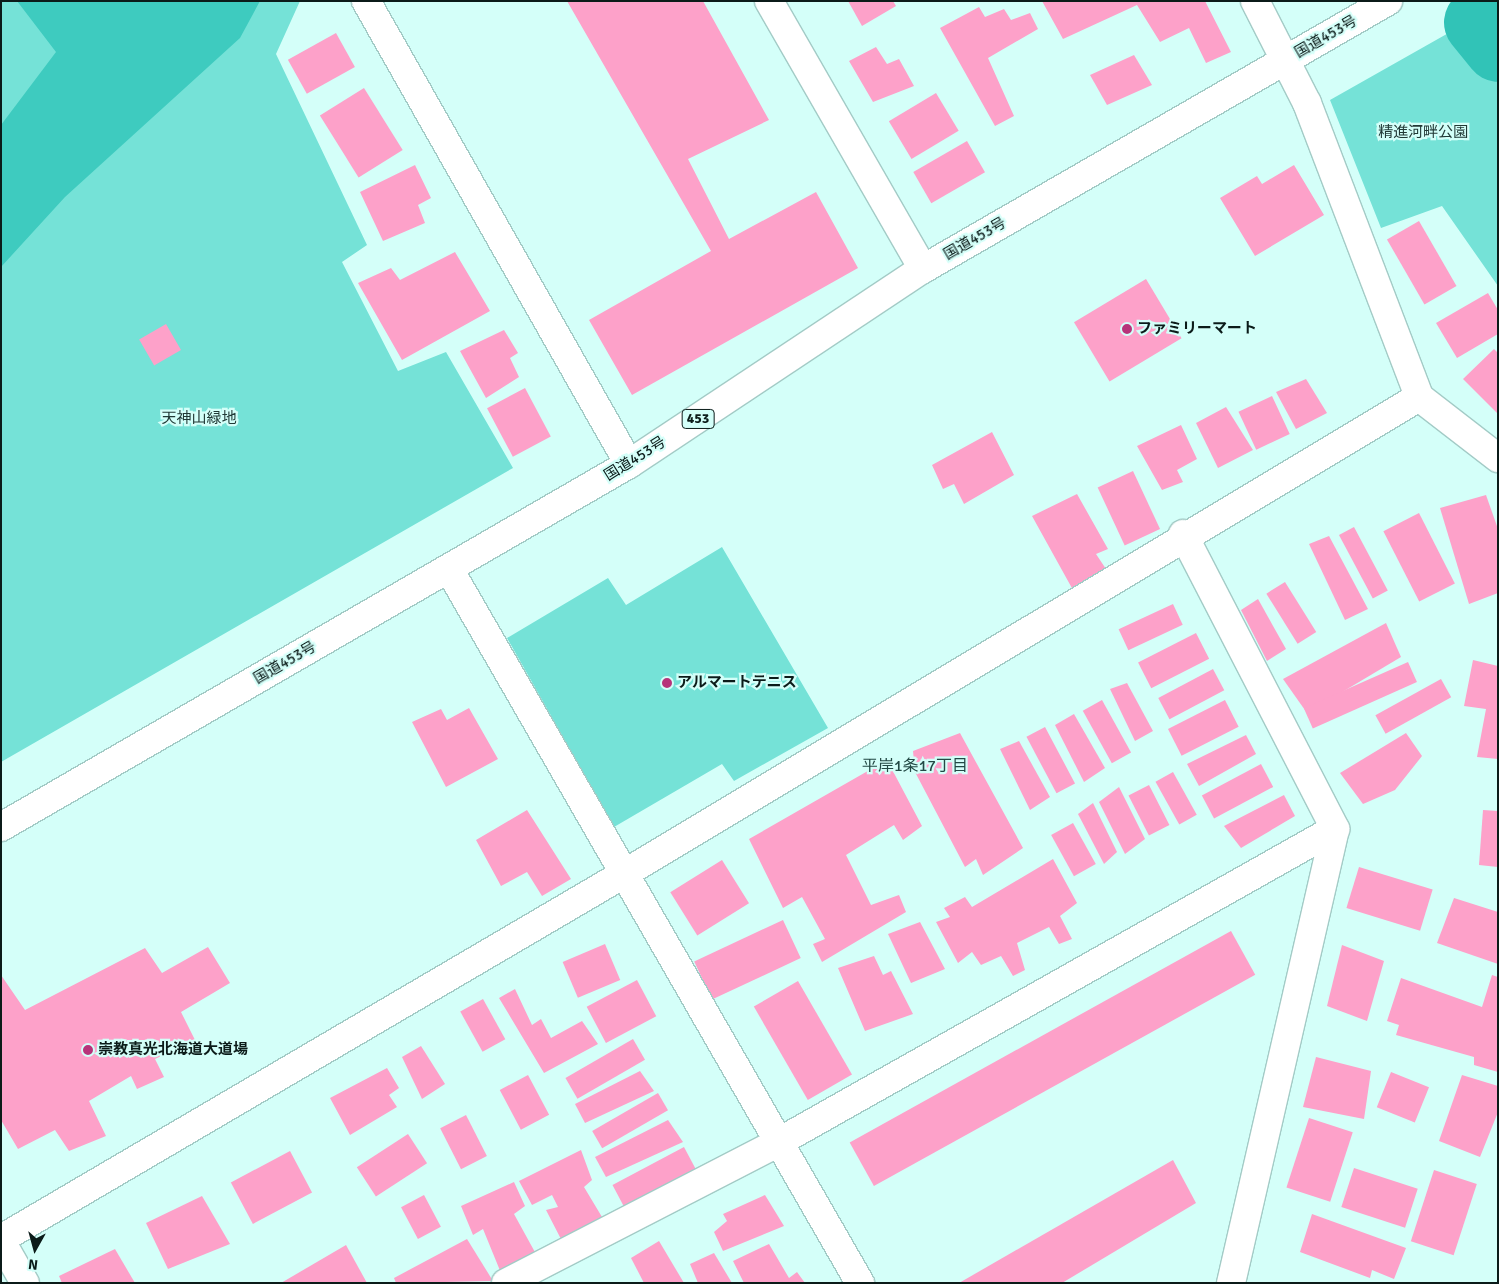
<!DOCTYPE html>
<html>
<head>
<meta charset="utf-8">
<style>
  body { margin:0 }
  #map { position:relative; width:1499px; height:1284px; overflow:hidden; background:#d4fff9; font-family:Signika,"Noto Sans JP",sans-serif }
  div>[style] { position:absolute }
  .green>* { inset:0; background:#75e2d7 }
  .forest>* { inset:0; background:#3ecbbf }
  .river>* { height:69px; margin:-34.5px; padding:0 34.5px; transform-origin:34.5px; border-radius:34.5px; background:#31c3b7 }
  .building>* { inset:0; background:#fda1c9; transform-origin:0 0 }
  .roads { filter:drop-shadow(1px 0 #a3cbc6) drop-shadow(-1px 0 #a3cbc6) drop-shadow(0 1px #a3cbc6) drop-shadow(0 -1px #a3cbc6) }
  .minor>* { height:28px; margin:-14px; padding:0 14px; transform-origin:14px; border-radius:14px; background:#fff }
  .trunk>* { height:28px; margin:-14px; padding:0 14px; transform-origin:14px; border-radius:14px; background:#fff }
  .dots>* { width:14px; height:14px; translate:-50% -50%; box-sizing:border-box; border:2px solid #d4fff9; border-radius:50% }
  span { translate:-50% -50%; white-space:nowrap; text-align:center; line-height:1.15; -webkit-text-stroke:4.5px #d4fff9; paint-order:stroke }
  .shield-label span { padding:1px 4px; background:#d4fff9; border:1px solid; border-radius:4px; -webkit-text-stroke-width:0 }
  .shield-label { font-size:14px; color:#0b1b19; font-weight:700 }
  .street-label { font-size:15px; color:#0b1b19 }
  .park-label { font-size:15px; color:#213936 }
  .poi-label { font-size:15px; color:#0b1b19; font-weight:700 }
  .left { translate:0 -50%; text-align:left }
  .neighbourhood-label { font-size:16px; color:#234945 }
  .frame { position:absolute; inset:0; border:2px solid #0b1b19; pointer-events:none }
  .north { position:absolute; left:10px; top:1224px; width:50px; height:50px; -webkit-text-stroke:4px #d4fff9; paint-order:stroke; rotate:187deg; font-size:14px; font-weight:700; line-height:20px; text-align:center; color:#0b1b19 }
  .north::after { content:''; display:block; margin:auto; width:18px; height:22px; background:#0b1b19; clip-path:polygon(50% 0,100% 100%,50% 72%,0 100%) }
</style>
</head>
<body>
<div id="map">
  <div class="green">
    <i style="clip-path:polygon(1px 1px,300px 1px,276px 54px,367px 245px,342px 262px,398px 371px,446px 352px,513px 468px,1px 762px)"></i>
    <i style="clip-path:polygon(1498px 5px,1498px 286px,1442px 206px,1381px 228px,1330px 100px)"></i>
    <i style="clip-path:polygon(722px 547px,828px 728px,734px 781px,722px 764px,614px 827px,507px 638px,608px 578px,626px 605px)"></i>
  </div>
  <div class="forest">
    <i style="clip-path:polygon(17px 1px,260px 1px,240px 38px,65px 197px,1px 267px,1px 125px,56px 52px)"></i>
  </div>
  <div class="river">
    <i style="left:1478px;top:22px;width:32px;rotate:51deg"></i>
  </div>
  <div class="building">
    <i style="clip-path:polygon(567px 1px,703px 1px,769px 120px,688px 159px,729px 239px,816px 192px,858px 268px,632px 395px,589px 320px,711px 251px)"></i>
    <i style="clip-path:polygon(848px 1px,893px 1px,896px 6px,862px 26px)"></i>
    <i style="clip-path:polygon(1042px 1px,1205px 1px,1231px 52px,1206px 63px,1189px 28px,1160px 42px,1137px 5px,1063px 39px)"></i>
    <i style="clip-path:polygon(979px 7px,985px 17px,1004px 9px,1011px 20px,1030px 13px,1038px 29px,988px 58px,1014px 116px,995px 126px,940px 28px)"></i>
    <i style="left:336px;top:33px;width:39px;height:55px;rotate:61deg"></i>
    <i style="clip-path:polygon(876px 47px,887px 64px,899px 59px,914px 86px,873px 102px,849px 61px)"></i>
    <i style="clip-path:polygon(1134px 55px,1152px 85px,1107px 105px,1090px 75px)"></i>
    <i style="left:364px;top:88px;width:73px;height:52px;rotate:58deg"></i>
    <i style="left:936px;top:93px;width:44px;height:55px;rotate:59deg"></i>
    <i style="left:967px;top:141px;width:36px;height:62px;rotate:60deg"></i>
    <i style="clip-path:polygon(415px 165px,431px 198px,418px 205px,425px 223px,383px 241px,360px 192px)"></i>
    <i style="clip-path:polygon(1294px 165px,1324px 215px,1255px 256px,1220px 198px,1257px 176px,1262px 184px)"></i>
    <i style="left:1419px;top:221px;width:75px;height:37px;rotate:60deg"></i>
    <i style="clip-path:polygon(455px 252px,490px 311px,402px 360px,358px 283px,391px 268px,400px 280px)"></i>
    <i style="left:1146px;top:279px;width:69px;height:84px;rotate:59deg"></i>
    <i style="clip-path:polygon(1488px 293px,1498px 310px,1498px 334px,1457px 358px,1436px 323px)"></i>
    <i style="left:166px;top:324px;width:30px;height:31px;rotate:60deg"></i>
    <i style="clip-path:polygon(504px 330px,518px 353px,510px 358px,519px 377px,486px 398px,460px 351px)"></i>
    <i style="clip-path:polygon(1494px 349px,1498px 353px,1498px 414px,1463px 379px)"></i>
    <i style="clip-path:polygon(1306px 379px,1327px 413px,1296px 429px,1276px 392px)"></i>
    <i style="left:525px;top:388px;width:55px;height:43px;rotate:62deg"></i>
    <i style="left:1272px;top:396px;width:42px;height:37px;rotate:65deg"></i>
    <i style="clip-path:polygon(1226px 407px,1253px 450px,1218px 468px,1196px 423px)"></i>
    <i style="clip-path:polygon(1181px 425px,1197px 459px,1177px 470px,1183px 482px,1162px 490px,1137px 446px)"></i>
    <i style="clip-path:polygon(992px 432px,1014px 475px,964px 504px,954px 484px,943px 489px,932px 465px)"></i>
    <i style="left:1133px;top:471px;width:64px;height:39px;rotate:65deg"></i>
    <i style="clip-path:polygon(1077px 494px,1108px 549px,1096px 554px,1108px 572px,1073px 590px,1032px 516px)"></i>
    <i style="clip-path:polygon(1486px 495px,1498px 529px,1498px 593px,1469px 604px,1440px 508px)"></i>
    <i style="left:1419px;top:513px;width:79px;height:40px;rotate:63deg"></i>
    <i style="left:1354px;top:527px;width:72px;height:17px;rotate:62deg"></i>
    <i style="clip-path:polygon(1329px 536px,1368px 609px,1345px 620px,1309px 544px)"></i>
    <i style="left:1285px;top:582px;width:59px;height:22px;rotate:58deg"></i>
    <i style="clip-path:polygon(1258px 599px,1286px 649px,1267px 661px,1241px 610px)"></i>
    <i style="left:1173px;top:604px;width:23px;height:60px;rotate:65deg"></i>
    <i style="clip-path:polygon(1386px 623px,1401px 657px,1307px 713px,1283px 679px)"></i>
    <i style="left:1196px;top:633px;width:29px;height:65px;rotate:63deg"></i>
    <i style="clip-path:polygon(1473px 660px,1498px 666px,1498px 759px,1477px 757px,1486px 709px,1464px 706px)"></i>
    <i style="left:1408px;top:662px;width:22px;height:114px;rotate:66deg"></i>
    <i style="left:1213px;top:669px;width:24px;height:62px;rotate:62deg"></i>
    <i style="left:1441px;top:679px;width:21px;height:75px;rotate:61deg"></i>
    <i style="clip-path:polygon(1127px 683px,1153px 731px,1135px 741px,1110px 689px)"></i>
    <i style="left:1102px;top:700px;width:60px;height:22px;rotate:61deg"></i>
    <i style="left:1225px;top:700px;width:30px;height:64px;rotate:63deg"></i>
    <i style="clip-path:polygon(469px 708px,498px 759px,446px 787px,412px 722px,441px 709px,447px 720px)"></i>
    <i style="clip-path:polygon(1074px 714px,1105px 768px,1084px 782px,1055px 725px)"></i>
    <i style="left:1045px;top:727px;width:64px;height:21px;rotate:62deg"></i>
    <i style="clip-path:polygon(960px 733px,1023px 848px,983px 875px,976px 859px,965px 867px,915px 772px,913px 751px)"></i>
    <i style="clip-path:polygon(1406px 733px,1422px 756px,1395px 790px,1363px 804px,1340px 773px)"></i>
    <i style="clip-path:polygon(1246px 735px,1256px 754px,1199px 786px,1187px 764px)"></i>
    <i style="clip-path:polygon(1019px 741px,1050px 797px,1030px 810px,1000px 749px)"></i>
    <i style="clip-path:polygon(887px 760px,922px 826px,903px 840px,894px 825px,846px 855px,871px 905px,899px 895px,906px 912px,822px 962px,813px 944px,825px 939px,802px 897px,783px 908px,749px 839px)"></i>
    <i style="left:1261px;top:764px;width:26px;height:67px;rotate:62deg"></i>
    <i style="left:1173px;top:772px;width:49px;height:20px;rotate:61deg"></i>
    <i style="left:1149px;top:785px;width:45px;height:23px;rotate:63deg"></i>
    <i style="clip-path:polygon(1119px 787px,1145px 839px,1125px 854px,1099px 802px)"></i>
    <i style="clip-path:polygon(1284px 795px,1295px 816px,1241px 848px,1224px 826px)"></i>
    <i style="clip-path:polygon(1093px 803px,1117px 852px,1104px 864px,1078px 814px)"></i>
    <i style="clip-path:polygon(527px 810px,571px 879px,542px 896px,527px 872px,501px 886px,476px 840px)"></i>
    <i style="clip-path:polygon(1483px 810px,1498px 811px,1498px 867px,1479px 865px)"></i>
    <i style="left:1073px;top:823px;width:47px;height:25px;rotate:61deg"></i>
    <i style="clip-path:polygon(1053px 859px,1077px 903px,1060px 916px,1072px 939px,1059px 944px,1049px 927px,1017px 943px,1025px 970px,1013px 976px,1001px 956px,981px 965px,972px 952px,958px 963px,936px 922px,950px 917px,944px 908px,965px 897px,972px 907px)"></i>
    <i style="left:722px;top:860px;width:51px;height:61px;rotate:58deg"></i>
    <i style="left:1359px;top:867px;width:77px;height:43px;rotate:17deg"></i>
    <i style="clip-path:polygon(1454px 898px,1498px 912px,1498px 964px,1437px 943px)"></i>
    <i style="left:783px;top:920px;width:42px;height:98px;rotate:65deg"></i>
    <i style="clip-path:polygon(920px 922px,945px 969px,911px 983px,888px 934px)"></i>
    <i style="left:1231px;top:931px;width:50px;height:436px;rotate:61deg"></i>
    <i style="left:605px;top:944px;width:39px;height:46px;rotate:67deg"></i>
    <i style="clip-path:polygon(1342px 945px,1384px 961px,1367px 1021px,1327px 1006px)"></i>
    <i style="clip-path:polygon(208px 947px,230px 983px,181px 1012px,195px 1040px,155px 1059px,164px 1077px,137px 1089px,131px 1076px,89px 1101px,106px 1136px,69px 1151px,55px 1130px,18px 1149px,1px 1120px,1px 975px,25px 1010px,145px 948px,162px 973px)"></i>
    <i style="clip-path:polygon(874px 956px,883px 975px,891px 971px,913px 1014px,865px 1031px,838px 968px)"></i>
    <i style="clip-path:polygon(1492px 975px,1498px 977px,1498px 1072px,1474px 1065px,1474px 1057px,1396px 1035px,1399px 1025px,1387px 1021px,1401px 978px,1482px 1007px)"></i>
    <i style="left:637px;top:980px;width:41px;height:57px;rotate:62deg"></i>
    <i style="left:798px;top:981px;width:108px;height:51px;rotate:60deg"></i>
    <i style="clip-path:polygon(515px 989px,532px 1025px,541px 1019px,551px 1038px,582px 1021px,598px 1044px,544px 1073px,499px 998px)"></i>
    <i style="left:483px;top:999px;width:46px;height:26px;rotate:61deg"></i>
    <i style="left:633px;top:1039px;width:24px;height:78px;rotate:60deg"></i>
    <i style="clip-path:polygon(421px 1046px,445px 1084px,422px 1099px,402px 1057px)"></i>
    <i style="clip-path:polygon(1316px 1057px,1371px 1071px,1364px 1119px,1303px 1107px)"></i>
    <i style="clip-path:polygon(387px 1068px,399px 1088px,389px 1095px,397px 1107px,350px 1135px,330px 1098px)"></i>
    <i style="clip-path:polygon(640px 1071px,654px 1091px,585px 1123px,575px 1104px)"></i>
    <i style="left:1391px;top:1072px;width:41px;height:38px;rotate:22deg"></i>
    <i style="left:528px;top:1075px;width:45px;height:32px;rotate:62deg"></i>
    <i style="clip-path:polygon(1462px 1075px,1498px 1086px,1498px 1112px,1480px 1157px,1439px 1141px)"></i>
    <i style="left:658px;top:1093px;width:20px;height:76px;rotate:60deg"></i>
    <i style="left:466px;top:1115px;width:46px;height:29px;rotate:63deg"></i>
    <i style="left:1309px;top:1118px;width:46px;height:73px;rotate:18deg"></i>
    <i style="clip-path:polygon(668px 1120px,683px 1142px,606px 1177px,595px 1157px)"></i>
    <i style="left:408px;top:1134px;width:35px;height:61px;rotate:57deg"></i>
    <i style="left:684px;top:1147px;width:26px;height:81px;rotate:62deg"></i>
    <i style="clip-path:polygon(581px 1150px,592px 1180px,584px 1187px,605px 1222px,563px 1243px,546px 1210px,558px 1207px,552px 1195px,532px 1205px,519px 1181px)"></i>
    <i style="left:290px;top:1151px;width:47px;height:67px;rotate:62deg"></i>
    <i style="clip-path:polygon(1173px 1160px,1196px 1203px,1062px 1283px,959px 1283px)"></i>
    <i style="left:1354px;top:1168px;width:67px;height:41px;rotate:18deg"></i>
    <i style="left:1434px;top:1170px;width:45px;height:75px;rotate:18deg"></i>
    <i style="clip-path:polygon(514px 1182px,525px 1206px,514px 1214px,536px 1254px,501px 1273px,483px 1229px,473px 1235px,461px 1206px)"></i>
    <i style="left:424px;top:1195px;width:36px;height:26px;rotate:62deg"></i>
    <i style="clip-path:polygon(765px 1195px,784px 1226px,723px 1251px,714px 1232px,727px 1221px,723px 1214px)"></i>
    <i style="clip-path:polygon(202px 1196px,230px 1244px,168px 1269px,146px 1223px)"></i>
    <i style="clip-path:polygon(1312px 1214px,1406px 1248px,1394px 1279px,1372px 1270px,1370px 1278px,1300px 1252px)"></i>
    <i style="clip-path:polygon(467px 1239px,493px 1281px,396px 1283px,394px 1278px)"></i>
    <i style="clip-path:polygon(659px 1241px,684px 1283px,644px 1283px,631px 1258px)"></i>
    <i style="clip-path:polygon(769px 1244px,789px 1278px,797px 1272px,805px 1283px,744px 1283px,733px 1261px)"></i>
    <i style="clip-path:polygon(346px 1245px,367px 1283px,281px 1283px)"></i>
    <i style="clip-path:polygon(115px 1249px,135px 1283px,62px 1283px,59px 1276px)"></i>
    <i style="clip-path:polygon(714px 1253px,732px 1283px,698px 1283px,690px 1264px)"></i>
  </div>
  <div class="roads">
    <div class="minor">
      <i style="left:366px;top:1px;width:532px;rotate:60.4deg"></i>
      <i style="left:769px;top:1px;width:309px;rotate:60.1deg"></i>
      <i style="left:1255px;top:1px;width:114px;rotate:63deg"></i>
      <i style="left:1307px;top:103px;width:315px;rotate:69.1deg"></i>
      <i style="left:1419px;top:397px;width:100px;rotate:37.7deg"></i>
      <i style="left:1183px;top:534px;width:332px;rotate:62.7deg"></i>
      <i style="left:1335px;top:829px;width:466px;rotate:102.9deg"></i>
      <i style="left:449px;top:569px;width:824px;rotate:60.07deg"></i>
      <i style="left:1px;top:1239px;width:720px;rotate:-30.38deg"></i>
      <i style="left:622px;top:875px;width:929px;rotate:-30.95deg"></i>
      <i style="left:1px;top:1241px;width:48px;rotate:60.3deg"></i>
      <i style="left:506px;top:1283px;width:305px;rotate:-27.3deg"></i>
      <i style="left:777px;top:1143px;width:640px;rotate:-29.37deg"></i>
    </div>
    <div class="trunk">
      <i style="left:1px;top:827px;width:725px;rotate:-30.03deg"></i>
      <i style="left:629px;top:464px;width:353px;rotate:-33.6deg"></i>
      <i style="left:923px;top:269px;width:537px;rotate:-29.96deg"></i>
    </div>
  </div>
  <div class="dots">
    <i style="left:1127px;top:329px;background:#b7337a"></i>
    <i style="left:667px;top:683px;background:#b7337a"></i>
    <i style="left:88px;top:1050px;background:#b7337a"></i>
  </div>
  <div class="shield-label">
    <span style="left:698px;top:419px">453</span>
  </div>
  <div class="street-label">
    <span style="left:1326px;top:37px;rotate:-30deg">国道453号</span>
    <span style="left:975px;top:239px;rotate:-30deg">国道453号</span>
    <span style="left:635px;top:459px;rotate:-32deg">国道453号</span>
    <span style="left:285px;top:663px;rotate:-30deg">国道453号</span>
  </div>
  <div class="park-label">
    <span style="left:1423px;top:133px">精進河畔公園</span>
    <span style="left:199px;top:419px">天神山緑地</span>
  </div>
  <div class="poi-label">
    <span class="left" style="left:1137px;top:329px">ファミリーマート</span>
    <span class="left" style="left:677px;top:683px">アルマートテニス</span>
    <span class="left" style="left:98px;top:1050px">崇教真光北海道大道場</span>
  </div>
  <div class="neighbourhood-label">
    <span style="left:915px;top:766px">平岸1条17丁目</span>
  </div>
  <div class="frame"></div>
  <div class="north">N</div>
</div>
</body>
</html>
